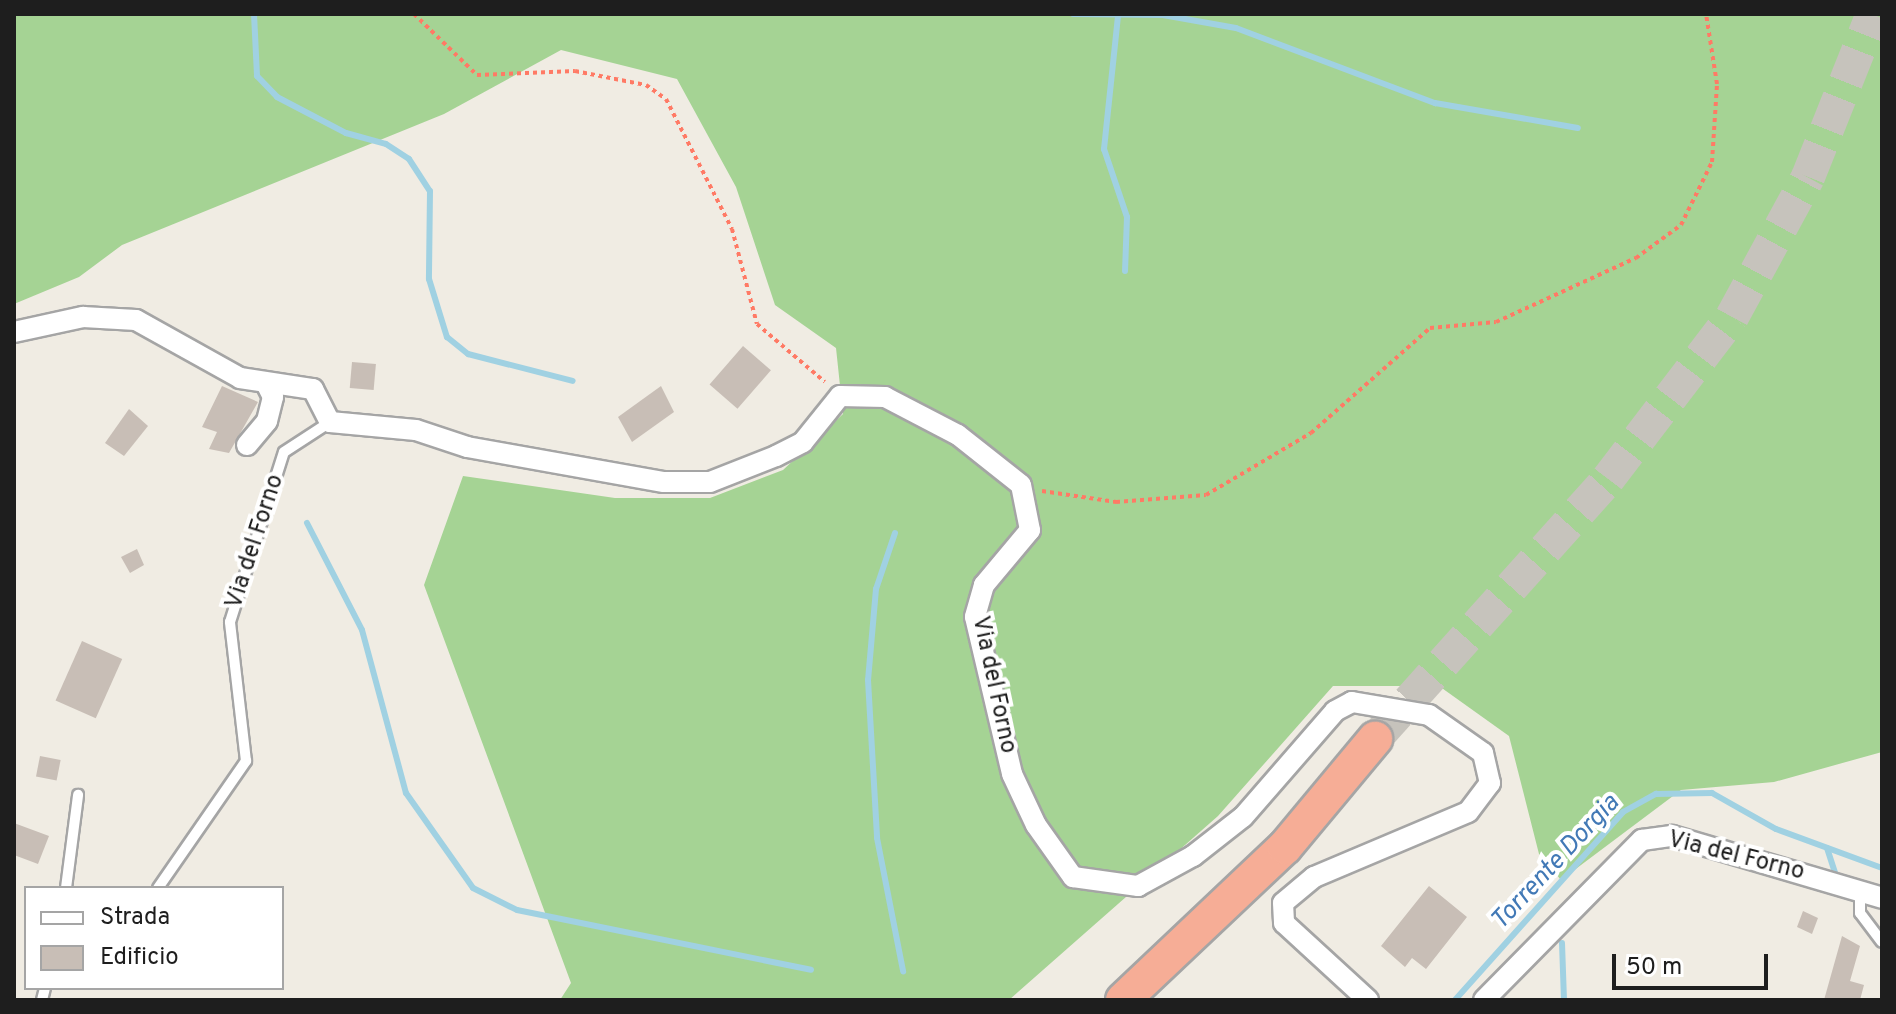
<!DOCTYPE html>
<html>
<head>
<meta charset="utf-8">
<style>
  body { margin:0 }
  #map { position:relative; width:1896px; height:1014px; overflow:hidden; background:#f0ece3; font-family:Overpass,sans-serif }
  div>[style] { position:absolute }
  .forest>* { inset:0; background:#a5d394 }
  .stream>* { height:6px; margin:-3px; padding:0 3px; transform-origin:3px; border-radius:3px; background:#a0d1e2 }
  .building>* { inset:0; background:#c8beb6; transform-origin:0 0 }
  .trunk-tunnel>* { height:34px; margin-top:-17px; transform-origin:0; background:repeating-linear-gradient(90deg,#c6c3bc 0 34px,transparent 0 51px) }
  .path>* { height:4px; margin-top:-2px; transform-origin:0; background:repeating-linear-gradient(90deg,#ff7a65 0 4px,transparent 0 8px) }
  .roads { filter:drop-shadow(2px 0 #a5a5a5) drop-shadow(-2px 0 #a5a5a5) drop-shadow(0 2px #a5a5a5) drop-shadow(0 -2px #a5a5a5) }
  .service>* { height:10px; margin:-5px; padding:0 5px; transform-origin:5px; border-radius:5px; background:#fff }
  .minor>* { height:20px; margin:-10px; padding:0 10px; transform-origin:10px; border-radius:10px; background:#fff }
  .trunk>* { height:34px; margin:-17px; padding:0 17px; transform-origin:17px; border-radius:17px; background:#f6ad96 }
  span { translate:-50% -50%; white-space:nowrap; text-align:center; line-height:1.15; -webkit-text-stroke:8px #fff; paint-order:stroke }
  .street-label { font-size:24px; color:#1e1e1e }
  .water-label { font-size:26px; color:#4279b6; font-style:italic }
  .frame { position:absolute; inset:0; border:16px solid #1e1e1e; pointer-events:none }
  .legend { position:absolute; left:24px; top:886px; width:260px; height:104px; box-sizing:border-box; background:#fff; border:2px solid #a5a5a5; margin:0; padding:10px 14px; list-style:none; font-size:24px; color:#1e1e1e }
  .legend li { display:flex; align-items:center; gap:16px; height:40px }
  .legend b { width:40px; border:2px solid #a5a5a5 }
  .scale { position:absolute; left:1612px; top:954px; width:156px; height:36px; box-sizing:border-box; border:4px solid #1e1e1e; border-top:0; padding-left:10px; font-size:24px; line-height:28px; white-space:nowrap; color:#1e1e1e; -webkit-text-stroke:6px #fff; paint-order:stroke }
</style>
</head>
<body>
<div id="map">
  <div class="forest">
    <i style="clip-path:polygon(14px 14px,1882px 14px,1882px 752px,1774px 782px,1681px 790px,1561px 880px,1539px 854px,1509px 736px,1439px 686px,1333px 686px,1218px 816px,1009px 1000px,560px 1000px,571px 983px,424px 585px,463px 476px,615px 498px,710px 498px,783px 470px,843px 414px,836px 348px,775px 305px,736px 187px,677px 79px,561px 50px,444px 114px,122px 245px,79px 277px,14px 304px)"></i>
  </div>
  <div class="stream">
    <i style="left:254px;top:14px;width:62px;rotate:87.2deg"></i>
    <i style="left:257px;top:76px;width:29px;rotate:46deg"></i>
    <i style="left:277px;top:97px;width:78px;rotate:27.6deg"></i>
    <i style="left:346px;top:133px;width:41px;rotate:15.4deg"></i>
    <i style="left:386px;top:144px;width:27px;rotate:33deg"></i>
    <i style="left:409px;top:159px;width:38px;rotate:57deg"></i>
    <i style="left:430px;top:191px;width:88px;rotate:90.7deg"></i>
    <i style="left:429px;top:279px;width:61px;rotate:72.8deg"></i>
    <i style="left:447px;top:337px;width:27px;rotate:39deg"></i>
    <i style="left:468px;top:354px;width:108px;rotate:14.4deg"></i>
    <i style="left:1073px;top:14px;width:90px;rotate:0.6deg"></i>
    <i style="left:1163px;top:15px;width:74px;rotate:10.1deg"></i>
    <i style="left:1236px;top:28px;width:213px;rotate:20.7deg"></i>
    <i style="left:1435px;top:103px;width:145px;rotate:9.9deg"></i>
    <i style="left:1118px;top:16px;width:134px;rotate:96deg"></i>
    <i style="left:1104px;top:149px;width:72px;rotate:71.3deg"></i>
    <i style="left:1127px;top:217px;width:54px;rotate:92.1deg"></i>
    <i style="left:307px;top:523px;width:120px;rotate:62.8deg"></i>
    <i style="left:362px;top:630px;width:169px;rotate:74.9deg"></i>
    <i style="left:406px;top:793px;width:116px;rotate:54.8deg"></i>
    <i style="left:473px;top:888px;width:49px;rotate:26.6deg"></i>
    <i style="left:517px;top:910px;width:300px;rotate:11.5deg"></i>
    <i style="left:895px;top:533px;width:59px;rotate:108.7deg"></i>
    <i style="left:876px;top:589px;width:91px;rotate:95deg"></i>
    <i style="left:868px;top:680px;width:158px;rotate:86.7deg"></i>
    <i style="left:877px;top:838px;width:136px;rotate:78.9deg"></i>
    <i style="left:1827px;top:848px;width:26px;rotate:72deg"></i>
    <i style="left:1562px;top:943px;width:57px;rotate:88deg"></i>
    <i style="left:1455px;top:1000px;width:252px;rotate:-48.2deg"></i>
    <i style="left:1623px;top:812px;width:38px;rotate:-29deg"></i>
    <i style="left:1656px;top:794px;width:56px;rotate:-1deg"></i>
    <i style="left:1712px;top:793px;width:73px;rotate:29.4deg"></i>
    <i style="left:1776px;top:829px;width:113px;rotate:20.2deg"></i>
  </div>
  <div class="building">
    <i style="left:743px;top:346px;width:37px;height:51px;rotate:41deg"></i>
    <i style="left:352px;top:362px;width:24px;height:26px;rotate:5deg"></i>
    <i style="clip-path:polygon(222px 386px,258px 402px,229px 453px,209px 449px,217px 432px,202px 427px)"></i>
    <i style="clip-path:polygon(661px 386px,674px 412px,632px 442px,618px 417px)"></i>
    <i style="clip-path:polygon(129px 409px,148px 426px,124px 456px,105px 443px)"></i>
    <i style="clip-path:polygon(137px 549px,144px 565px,130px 573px,121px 557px)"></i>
    <i style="left:82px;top:641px;width:44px;height:65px;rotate:24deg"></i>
    <i style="left:40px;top:756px;width:21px;height:21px;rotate:11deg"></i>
    <i style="clip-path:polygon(14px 823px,49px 836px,38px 864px,14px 855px)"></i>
    <i style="clip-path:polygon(1429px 886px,1467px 917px,1426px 969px,1412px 958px,1405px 967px,1381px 946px)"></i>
    <i style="clip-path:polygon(1803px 911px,1818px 918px,1812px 934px,1797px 927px)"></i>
    <i style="clip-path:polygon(1842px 936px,1860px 946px,1850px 981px,1864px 985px,1860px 1000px,1824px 1000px)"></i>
  </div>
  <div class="trunk-tunnel">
    <i style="left:1375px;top:739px;width:349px;rotate:-48.1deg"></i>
    <i style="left:1608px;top:479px;width:204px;rotate:-52.6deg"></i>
    <i style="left:1732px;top:317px;width:159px;rotate:-61.5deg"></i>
    <i style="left:1808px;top:177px;width:175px;rotate:-68.3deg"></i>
  </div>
  <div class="path">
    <i style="left:414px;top:14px;width:88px;rotate:44.1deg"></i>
    <i style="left:477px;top:75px;width:98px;rotate:-2.3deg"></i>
    <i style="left:575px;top:71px;width:72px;rotate:11.2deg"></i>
    <i style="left:646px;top:85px;width:24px;rotate:35deg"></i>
    <i style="left:666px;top:99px;width:146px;rotate:63.1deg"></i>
    <i style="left:732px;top:229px;width:98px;rotate:75.3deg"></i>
    <i style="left:757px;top:324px;width:89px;rotate:40.5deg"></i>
    <i style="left:1042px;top:491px;width:75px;rotate:8.5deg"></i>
    <i style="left:1116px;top:502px;width:90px;rotate:-4.4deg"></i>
    <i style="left:1206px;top:495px;width:122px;rotate:-30.6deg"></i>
    <i style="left:1311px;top:433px;width:159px;rotate:-41.4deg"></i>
    <i style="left:1430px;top:328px;width:66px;rotate:-5.2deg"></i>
    <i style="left:1496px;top:322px;width:154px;rotate:-24.6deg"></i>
    <i style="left:1636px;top:258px;width:56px;rotate:-36.3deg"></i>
    <i style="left:1681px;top:225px;width:70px;rotate:-63.8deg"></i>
    <i style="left:1712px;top:162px;width:78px;rotate:-86.3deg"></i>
    <i style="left:1717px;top:84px;width:71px;rotate:-98.9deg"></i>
  </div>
  <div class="roads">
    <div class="service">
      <i style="left:66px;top:888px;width:94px;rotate:-82.6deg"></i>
      <i style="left:158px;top:888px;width:155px;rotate:-55.3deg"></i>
      <i style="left:246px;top:761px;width:140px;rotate:-96.6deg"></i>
      <i style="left:230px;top:622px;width:178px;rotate:-72.4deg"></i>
      <i style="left:284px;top:452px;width:55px;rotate:-33.1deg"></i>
      <i style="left:1860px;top:895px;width:18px;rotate:90deg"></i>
      <i style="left:1860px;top:913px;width:36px;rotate:53deg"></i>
      <i style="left:42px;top:1000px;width:12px;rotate:-76deg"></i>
    </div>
    <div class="minor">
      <i style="left:14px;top:332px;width:71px;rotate:-12.3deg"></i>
      <i style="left:83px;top:317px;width:53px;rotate:3.2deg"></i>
      <i style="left:136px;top:320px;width:119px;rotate:29.1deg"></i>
      <i style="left:240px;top:378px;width:74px;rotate:8.6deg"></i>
      <i style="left:313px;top:389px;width:37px;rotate:63deg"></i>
      <i style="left:330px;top:422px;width:86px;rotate:5.3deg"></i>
      <i style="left:416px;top:430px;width:54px;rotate:18.4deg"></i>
      <i style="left:467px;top:447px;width:200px;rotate:10.1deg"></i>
      <i style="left:664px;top:482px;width:46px"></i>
      <i style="left:710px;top:482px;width:71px;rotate:-21.5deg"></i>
      <i style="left:776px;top:456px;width:30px;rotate:-27deg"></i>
      <i style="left:803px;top:442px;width:59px;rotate:-51.2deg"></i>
      <i style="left:840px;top:396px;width:45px;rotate:1.3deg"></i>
      <i style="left:885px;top:397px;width:82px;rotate:27.5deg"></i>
      <i style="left:958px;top:435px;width:80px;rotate:38.4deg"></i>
      <i style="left:1021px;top:485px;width:46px;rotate:78.7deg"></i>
      <i style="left:1030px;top:530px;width:72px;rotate:129.9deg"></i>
      <i style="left:984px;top:585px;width:33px;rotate:106deg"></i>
      <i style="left:975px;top:617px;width:161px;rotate:76.7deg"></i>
      <i style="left:1012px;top:774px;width:56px;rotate:64.8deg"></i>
      <i style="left:1036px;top:825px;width:64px;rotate:54.6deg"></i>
      <i style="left:1073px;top:877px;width:66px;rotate:7.9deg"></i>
      <i style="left:1138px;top:886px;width:63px;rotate:-28.6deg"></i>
      <i style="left:1193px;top:856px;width:63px;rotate:-38deg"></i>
      <i style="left:1243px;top:817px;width:140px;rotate:-49deg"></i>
      <i style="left:1335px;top:711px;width:19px;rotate:-28deg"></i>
      <i style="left:1352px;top:702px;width:78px;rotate:9.6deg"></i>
      <i style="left:1429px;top:715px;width:66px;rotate:35.1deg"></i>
      <i style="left:1483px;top:753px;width:31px;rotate:77deg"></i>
      <i style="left:1490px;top:783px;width:36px;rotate:127deg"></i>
      <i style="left:1468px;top:812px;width:167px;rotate:157.1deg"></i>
      <i style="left:1314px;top:877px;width:40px;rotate:140deg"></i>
      <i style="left:1283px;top:903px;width:20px;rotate:87deg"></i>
      <i style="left:1284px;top:923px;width:114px;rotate:42.5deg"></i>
      <i style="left:247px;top:445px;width:31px;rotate:-50deg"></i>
      <i style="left:267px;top:421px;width:25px;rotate:-76deg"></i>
      <i style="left:273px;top:397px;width:13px;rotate:-117deg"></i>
      <i style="left:1484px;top:1000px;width:225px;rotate:-45.4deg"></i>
      <i style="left:1642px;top:840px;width:30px;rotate:-8deg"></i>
      <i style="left:1672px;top:836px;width:219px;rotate:16.4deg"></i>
    </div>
    <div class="trunk">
      <i style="left:1123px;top:1000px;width:223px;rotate:-43.4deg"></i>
      <i style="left:1285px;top:847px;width:141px;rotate:-50.2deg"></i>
    </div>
  </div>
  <div class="street-label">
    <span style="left:256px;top:542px;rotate:-72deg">Via del Forno</span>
    <span style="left:993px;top:685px;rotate:78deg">Via del Forno</span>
    <span style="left:1736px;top:857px;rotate:14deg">Via del Forno</span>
  </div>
  <div class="water-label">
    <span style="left:1556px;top:863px;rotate:-47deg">Torrente Dorgia</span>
  </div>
  <div class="frame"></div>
  <ul class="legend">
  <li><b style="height:10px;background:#fff"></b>Strada</li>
  <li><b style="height:22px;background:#c8beb6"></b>Edificio</li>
  </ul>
  <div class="scale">50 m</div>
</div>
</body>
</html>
